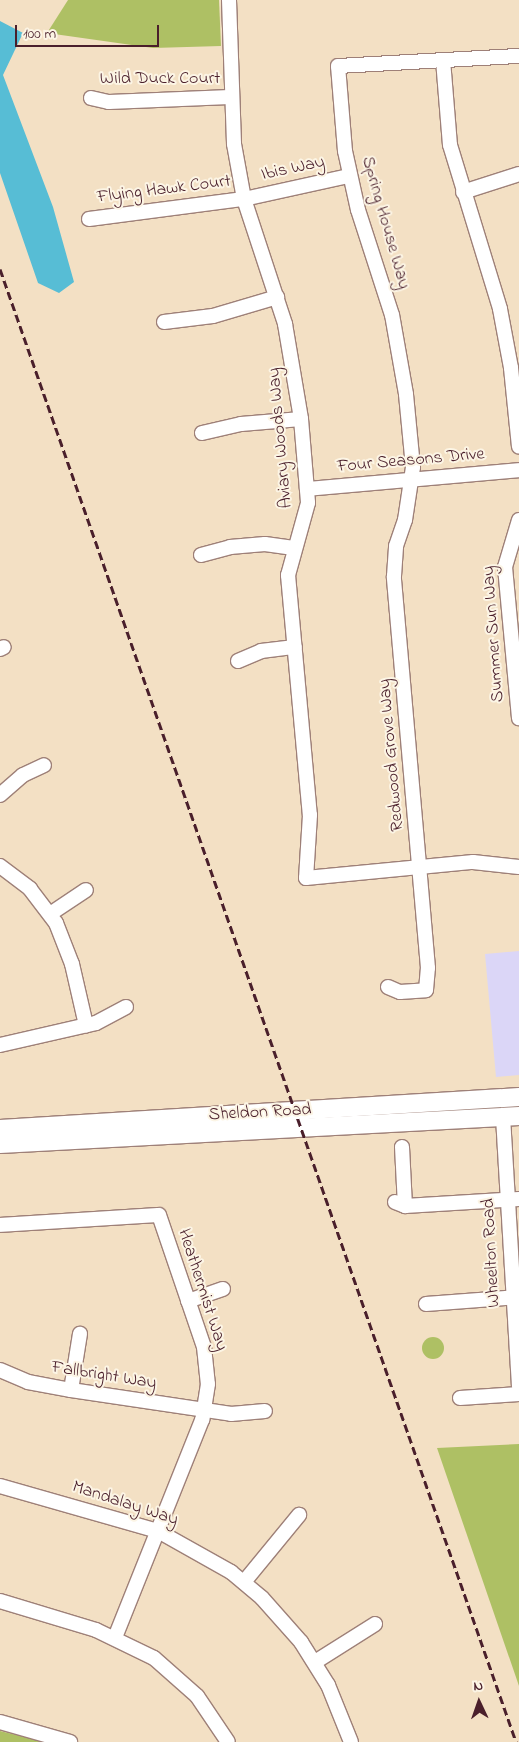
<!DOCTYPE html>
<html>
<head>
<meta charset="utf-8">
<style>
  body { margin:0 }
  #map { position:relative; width:519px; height:1742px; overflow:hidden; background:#f3e0c4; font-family:"Indie Flower",sans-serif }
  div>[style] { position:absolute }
  .built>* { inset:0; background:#dbd6f7 }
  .green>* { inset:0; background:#aec064 }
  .round { border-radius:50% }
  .water>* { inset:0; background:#57bdd5 }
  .roads { filter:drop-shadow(1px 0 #9e8078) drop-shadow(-1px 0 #9e8078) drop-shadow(0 1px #9e8078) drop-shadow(0 -1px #9e8078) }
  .minor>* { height:14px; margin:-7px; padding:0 7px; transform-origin:7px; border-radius:7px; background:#fff }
  .major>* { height:18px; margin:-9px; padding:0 9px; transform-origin:9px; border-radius:9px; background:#fff }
  .rail>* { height:3px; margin-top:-1.5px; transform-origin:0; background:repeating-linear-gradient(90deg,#4a1f2b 0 8px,transparent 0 12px) }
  span { translate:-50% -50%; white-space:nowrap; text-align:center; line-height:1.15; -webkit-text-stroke:4px #fcf5e5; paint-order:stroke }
  .street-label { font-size:18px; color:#4a1f2b }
  .north { position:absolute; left:454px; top:1677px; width:50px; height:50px; -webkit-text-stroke:4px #fcf5e5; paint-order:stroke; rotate:357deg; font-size:14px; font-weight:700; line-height:20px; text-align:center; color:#4a1f2b }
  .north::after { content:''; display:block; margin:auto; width:18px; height:22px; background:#4a1f2b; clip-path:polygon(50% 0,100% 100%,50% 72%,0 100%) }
  .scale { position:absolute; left:15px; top:25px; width:144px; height:22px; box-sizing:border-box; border:2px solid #4a1f2b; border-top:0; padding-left:6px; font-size:15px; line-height:18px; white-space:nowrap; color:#4a1f2b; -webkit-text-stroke:4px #fcf5e5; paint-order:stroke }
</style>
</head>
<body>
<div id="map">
  <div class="built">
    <i style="clip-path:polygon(519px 951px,519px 1075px,496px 1077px,485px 954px)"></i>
  </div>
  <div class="green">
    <i style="clip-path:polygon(68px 0,219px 0,221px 46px,153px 48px,47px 33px)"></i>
    <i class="round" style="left:422px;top:1337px;width:22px;height:22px"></i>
    <i style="clip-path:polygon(519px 1444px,519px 1686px,437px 1448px)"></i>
    <i style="clip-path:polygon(0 1731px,45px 1742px,0 1742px)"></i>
  </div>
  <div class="water">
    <i style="clip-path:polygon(0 21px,23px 33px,3px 75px,53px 207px,74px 282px,59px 293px,38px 283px,0 173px)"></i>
  </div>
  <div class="roads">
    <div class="minor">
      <i style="left:229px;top:0;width:144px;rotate:88deg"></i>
      <i style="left:234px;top:144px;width:56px;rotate:79.7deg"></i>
      <i style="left:244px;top:199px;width:132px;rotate:71.8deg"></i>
      <i style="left:285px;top:324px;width:96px;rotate:80.4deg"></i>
      <i style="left:301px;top:419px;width:84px;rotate:85.2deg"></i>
      <i style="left:308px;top:503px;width:75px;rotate:105.5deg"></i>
      <i style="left:288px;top:575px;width:241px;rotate:84.8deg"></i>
      <i style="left:310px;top:815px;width:63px;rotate:93.6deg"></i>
      <i style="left:306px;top:878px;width:168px;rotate:-5.5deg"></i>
      <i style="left:473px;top:862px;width:46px;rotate:6.2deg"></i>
      <i style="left:443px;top:60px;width:85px;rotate:85.3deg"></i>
      <i style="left:450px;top:145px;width:171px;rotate:73deg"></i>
      <i style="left:500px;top:309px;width:60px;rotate:79.4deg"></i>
      <i style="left:511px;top:368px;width:79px;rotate:84.2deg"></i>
      <i style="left:91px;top:98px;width:18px;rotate:13deg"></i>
      <i style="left:109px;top:102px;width:121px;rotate:-2.4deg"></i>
      <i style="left:463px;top:192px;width:59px;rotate:-17.8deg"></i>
      <i style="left:89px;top:219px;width:156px;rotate:-7.4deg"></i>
      <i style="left:244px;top:199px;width:107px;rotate:-12.4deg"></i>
      <i style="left:164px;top:322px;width:49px;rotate:-7deg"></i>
      <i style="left:213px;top:316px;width:67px;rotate:-16.5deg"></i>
      <i style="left:202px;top:433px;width:40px;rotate:-13deg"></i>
      <i style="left:241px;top:424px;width:60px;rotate:-4.8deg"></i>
      <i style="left:307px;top:489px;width:213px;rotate:-5.1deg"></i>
      <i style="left:519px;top:520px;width:49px;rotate:106.6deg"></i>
      <i style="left:505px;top:567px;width:152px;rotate:84.7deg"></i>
      <i style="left:201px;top:555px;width:30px;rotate:-15deg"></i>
      <i style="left:230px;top:547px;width:35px;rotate:-5deg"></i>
      <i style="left:265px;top:544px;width:29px;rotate:8deg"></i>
      <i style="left:0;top:649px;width:4px;rotate:-27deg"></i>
      <i style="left:238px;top:661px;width:25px;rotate:-23deg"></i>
      <i style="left:261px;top:651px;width:34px;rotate:-7deg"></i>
      <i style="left:0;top:795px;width:30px;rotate:-41deg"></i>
      <i style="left:23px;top:775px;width:23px;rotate:-25deg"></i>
      <i style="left:0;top:866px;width:38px;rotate:37deg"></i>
      <i style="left:30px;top:889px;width:43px;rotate:52.6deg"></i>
      <i style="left:56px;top:923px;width:44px;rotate:68.7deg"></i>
      <i style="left:72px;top:964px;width:63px;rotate:77.1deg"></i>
      <i style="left:50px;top:914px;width:43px;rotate:-33.7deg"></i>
      <i style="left:388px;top:987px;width:13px;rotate:23deg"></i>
      <i style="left:400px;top:992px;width:26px;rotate:-4deg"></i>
      <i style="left:426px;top:990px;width:22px;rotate:-85deg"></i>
      <i style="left:428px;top:968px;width:393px;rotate:-95deg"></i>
      <i style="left:394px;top:576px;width:30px;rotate:-86deg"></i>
      <i style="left:396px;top:546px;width:28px;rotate:-71deg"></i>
      <i style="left:405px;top:520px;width:54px;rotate:-81.4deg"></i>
      <i style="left:413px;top:467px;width:73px;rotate:-95.5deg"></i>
      <i style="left:406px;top:394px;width:80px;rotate:-100deg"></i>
      <i style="left:392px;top:315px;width:110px;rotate:-107.9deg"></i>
      <i style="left:358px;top:210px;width:60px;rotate:-102.4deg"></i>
      <i style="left:345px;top:151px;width:85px;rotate:-94.7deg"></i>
      <i style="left:338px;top:66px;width:181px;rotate:-3.2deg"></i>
      <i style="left:0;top:1045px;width:98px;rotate:-12.9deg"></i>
      <i style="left:96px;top:1023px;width:34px;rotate:-28deg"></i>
      <i style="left:503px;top:1117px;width:270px;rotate:86.6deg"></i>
      <i style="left:402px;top:1147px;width:59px;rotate:87.1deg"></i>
      <i style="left:395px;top:1202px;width:11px;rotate:22deg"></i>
      <i style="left:405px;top:1206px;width:114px;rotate:-3.5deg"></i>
      <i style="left:0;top:1225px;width:159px;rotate:-3.6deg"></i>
      <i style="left:159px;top:1215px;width:139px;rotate:71.2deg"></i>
      <i style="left:204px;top:1347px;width:37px;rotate:84deg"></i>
      <i style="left:208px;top:1384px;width:36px;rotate:99deg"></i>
      <i style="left:202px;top:1420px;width:234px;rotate:111.8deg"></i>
      <i style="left:188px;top:1301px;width:37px;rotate:-19deg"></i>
      <i style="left:426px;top:1304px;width:93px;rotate:-4.3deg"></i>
      <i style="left:0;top:1370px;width:30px;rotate:23deg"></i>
      <i style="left:28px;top:1382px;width:44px;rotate:10.5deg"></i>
      <i style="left:71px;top:1390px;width:162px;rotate:8.5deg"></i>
      <i style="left:231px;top:1414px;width:34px;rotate:-5deg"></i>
      <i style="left:71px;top:1390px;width:57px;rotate:-80.9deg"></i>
      <i style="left:460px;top:1398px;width:59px;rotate:-3.9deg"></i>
      <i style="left:0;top:1486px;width:164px;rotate:15.9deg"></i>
      <i style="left:158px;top:1531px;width:84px;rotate:29.3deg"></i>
      <i style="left:231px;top:1572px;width:40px;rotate:40deg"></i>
      <i style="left:262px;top:1598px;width:59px;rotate:48.4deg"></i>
      <i style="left:301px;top:1642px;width:51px;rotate:57.9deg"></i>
      <i style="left:328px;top:1685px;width:61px;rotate:68deg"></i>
      <i style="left:244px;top:1582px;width:87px;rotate:-50.6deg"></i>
      <i style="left:0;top:1601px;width:100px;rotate:16.8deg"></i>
      <i style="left:96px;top:1630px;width:64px;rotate:25.8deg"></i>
      <i style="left:154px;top:1658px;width:57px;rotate:41.5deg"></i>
      <i style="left:197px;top:1696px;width:55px;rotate:56deg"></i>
      <i style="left:315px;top:1662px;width:71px;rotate:-32.3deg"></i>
      <i style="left:0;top:1722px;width:73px;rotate:15.9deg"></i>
    </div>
    <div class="major">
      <i style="left:0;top:1129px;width:520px;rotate:-3.53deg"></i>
      <i style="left:0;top:1144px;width:520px;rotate:-3.09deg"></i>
    </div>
  </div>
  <div class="rail">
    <i style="left:0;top:269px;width:1561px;rotate:70.69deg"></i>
  </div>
  <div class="street-label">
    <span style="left:160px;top:79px">Wild Duck Court</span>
    <span style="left:293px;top:169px;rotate:-12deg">Ibis Way</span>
    <span style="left:164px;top:190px;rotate:-7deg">Flying Hawk Court</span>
    <span style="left:385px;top:223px;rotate:74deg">Spring House Way</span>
    <span style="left:281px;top:438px;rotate:-95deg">Aviary Woods Way</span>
    <span style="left:411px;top:461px;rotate:-5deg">Four Seasons Drive</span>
    <span style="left:494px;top:634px;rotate:-94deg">Summer Sun Way</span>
    <span style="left:392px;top:755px;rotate:-95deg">Redwood Grove Way</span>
    <span style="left:260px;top:1113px;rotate:-3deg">Sheldon Road</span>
    <span style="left:492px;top:1253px;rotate:-93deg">Wheelton Road</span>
    <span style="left:202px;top:1290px;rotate:72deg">Heathermist Way</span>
    <span style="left:104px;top:1376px;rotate:9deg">Fallbright Way</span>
    <span style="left:125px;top:1504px;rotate:18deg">Mandalay Way</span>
  </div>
  <div class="north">N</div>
  <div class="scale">100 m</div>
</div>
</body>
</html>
